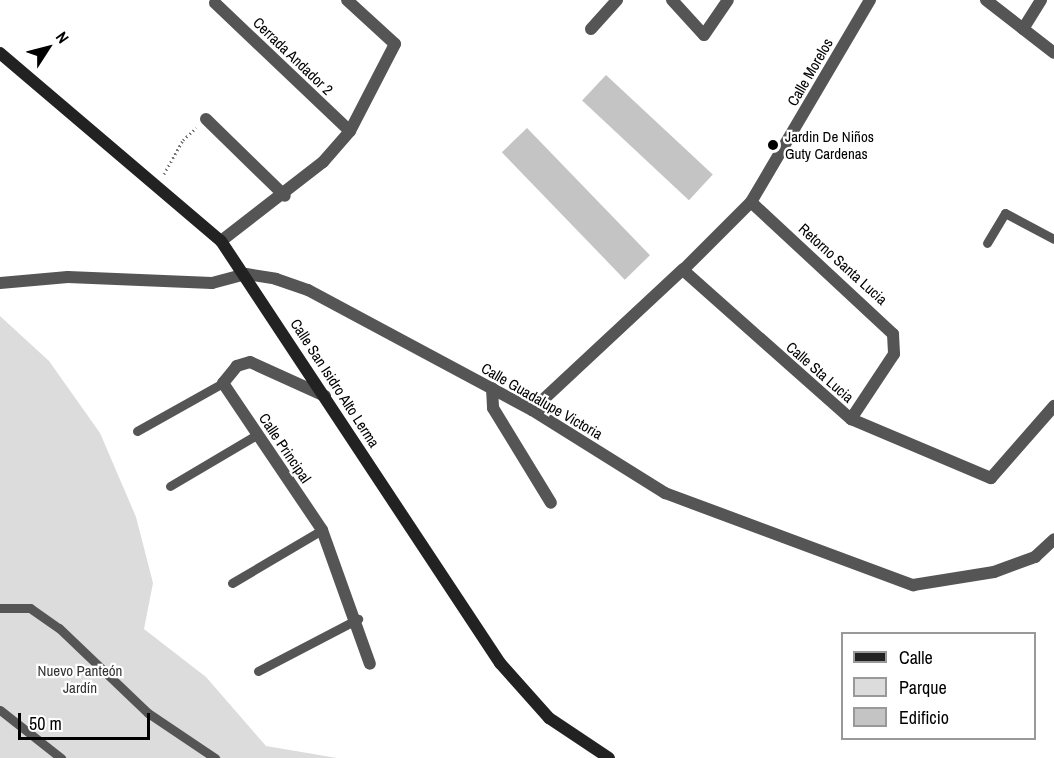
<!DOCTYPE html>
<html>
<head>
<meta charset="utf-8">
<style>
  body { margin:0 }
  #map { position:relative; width:1054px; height:758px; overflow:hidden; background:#fff; font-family:"Archivo Narrow",sans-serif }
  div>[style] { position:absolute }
  .green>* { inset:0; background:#dcdcdc }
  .building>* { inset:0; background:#c4c4c4; transform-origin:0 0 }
  .path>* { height:3px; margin-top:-1.5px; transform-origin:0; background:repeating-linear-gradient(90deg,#777 0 1.5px,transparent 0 4.5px) }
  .lane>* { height:9px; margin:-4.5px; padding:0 4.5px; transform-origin:4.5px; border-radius:4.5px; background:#555 }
  .street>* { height:12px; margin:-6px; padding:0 6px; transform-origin:6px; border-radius:6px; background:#555 }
  .secondary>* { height:12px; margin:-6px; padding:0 6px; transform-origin:6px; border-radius:6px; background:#222 }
  .dots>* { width:16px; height:16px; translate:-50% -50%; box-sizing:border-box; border:3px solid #fff; border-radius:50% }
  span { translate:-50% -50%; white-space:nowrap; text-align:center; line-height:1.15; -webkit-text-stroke:4.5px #fff; paint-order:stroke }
  .street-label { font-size:15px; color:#000 }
  .poi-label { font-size:15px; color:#000 }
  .left { translate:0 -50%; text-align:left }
  .park-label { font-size:15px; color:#333 }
  .legend { position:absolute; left:841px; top:632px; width:195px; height:108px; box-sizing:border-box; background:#fff; border:2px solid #999; margin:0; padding:8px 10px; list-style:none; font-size:18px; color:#000 }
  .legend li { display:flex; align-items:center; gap:12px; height:30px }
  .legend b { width:30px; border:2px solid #999 }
  .north { position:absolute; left:18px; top:18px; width:60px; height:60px; -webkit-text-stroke:4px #fff; paint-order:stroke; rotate:54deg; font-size:16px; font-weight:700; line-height:24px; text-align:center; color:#000 }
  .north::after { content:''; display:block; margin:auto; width:21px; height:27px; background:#000; clip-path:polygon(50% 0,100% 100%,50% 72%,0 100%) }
  .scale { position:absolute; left:18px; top:713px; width:132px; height:27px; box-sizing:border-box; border:3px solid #000; border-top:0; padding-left:8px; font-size:18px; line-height:21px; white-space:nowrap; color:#000; -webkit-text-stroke:4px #fff; paint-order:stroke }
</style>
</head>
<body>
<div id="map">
  <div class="green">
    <i style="clip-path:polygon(0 316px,49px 361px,100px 433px,136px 517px,153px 583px,144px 629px,206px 677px,266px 746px,337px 758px,0 758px)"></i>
  </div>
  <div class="building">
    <i style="left:606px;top:75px;width:146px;height:35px;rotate:43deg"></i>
    <i style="left:527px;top:128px;width:177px;height:35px;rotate:46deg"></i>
  </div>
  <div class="path">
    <i style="left:164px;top:174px;width:39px;rotate:-61deg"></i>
    <i style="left:183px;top:140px;width:18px;rotate:-43deg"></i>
  </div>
  <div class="lane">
    <i style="left:987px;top:243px;width:35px;rotate:-59deg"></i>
    <i style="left:1005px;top:213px;width:55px;rotate:28deg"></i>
    <i style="left:137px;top:431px;width:98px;rotate:-29.2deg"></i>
    <i style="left:170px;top:486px;width:102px;rotate:-30.6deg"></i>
    <i style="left:232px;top:583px;width:104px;rotate:-30.5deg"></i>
    <i style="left:0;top:608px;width:30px"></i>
    <i style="left:30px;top:608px;width:35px;rotate:35deg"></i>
    <i style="left:59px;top:628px;width:123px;rotate:43.7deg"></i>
    <i style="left:148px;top:713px;width:81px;rotate:33.9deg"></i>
    <i style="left:258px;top:671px;width:113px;rotate:-27.5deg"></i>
    <i style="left:0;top:710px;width:78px;rotate:38.2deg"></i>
  </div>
  <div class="street">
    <i style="left:672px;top:0;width:47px;rotate:47.6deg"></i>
    <i style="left:704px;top:35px;width:42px;rotate:-55.6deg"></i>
    <i style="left:870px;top:0;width:234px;rotate:120.5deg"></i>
    <i style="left:751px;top:202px;width:96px;rotate:135deg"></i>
    <i style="left:683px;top:270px;width:225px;rotate:41.6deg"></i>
    <i style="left:851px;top:419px;width:152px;rotate:22.9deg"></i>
    <i style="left:991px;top:478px;width:96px;rotate:-48.8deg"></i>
    <i style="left:986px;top:0;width:86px;rotate:37.9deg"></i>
    <i style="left:215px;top:3px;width:186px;rotate:43.5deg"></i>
    <i style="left:591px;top:29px;width:39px;rotate:-48deg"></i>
    <i style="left:1023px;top:29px;width:34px;rotate:-58deg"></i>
    <i style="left:206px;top:119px;width:110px;rotate:44.3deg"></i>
    <i style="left:751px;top:202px;width:194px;rotate:42.9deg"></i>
    <i style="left:893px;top:334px;width:20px;rotate:87deg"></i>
    <i style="left:894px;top:354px;width:78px;rotate:123.5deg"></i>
    <i style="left:221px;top:241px;width:129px;rotate:-37.8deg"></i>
    <i style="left:323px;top:162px;width:41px;rotate:-48.9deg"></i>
    <i style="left:350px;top:131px;width:98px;rotate:-62.7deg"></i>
    <i style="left:395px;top:44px;width:65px;rotate:-137.5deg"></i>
    <i style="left:0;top:283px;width:68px;rotate:-5deg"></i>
    <i style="left:68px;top:277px;width:144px;rotate:2.4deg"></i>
    <i style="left:212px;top:283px;width:35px;rotate:-15deg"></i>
    <i style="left:246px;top:274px;width:30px;rotate:9deg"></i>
    <i style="left:276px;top:279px;width:34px;rotate:19deg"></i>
    <i style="left:308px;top:290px;width:254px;rotate:28.2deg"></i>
    <i style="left:532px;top:410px;width:157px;rotate:32deg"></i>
    <i style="left:665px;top:493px;width:265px;rotate:20.4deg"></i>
    <i style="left:913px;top:585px;width:82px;rotate:-9.1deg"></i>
    <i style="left:994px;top:572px;width:44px;rotate:-20.1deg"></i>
    <i style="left:1035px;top:557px;width:26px;rotate:-43deg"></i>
    <i style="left:492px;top:388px;width:20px;rotate:87deg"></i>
    <i style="left:493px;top:408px;width:111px;rotate:58.6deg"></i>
    <i style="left:325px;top:396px;width:82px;rotate:-155.6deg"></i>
    <i style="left:250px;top:362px;width:14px;rotate:163deg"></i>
    <i style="left:237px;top:366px;width:22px;rotate:129deg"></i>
    <i style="left:223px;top:383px;width:177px;rotate:56deg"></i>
    <i style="left:322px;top:530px;width:142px;rotate:70.3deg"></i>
    <i style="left:532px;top:410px;width:207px;rotate:-43deg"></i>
  </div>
  <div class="secondary">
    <i style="left:0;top:53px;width:290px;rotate:40.4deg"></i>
    <i style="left:221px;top:241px;width:506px;rotate:56.53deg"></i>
    <i style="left:500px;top:663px;width:74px;rotate:48.3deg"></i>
    <i style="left:549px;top:718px;width:72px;rotate:33.7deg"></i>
  </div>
  <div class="dots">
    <i style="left:773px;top:145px;background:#000"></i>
  </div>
  <div class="street-label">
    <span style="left:293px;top:56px;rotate:44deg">Cerrada Andador 2</span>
    <span style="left:810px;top:72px;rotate:-60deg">Calle Morelos</span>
    <span style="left:843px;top:264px;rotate:42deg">Retorno Santa Lucia</span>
    <span style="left:820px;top:372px;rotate:41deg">Calle Sta Lucia</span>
    <span style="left:335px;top:383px;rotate:57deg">Calle San Isidro Alto Lerma</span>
    <span style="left:542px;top:401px;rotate:30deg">Calle Guadalupe Victoria</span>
    <span style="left:285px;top:448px;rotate:56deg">Calle Principal</span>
  </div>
  <div class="poi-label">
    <span class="left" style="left:785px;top:145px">Jardin De Niños<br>Guty Cardenas</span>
  </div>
  <div class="park-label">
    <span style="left:80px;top:679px">Nuevo Panteón<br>Jardín</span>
  </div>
  <ul class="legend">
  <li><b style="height:8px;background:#222"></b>Calle</li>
  <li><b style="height:16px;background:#dcdcdc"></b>Parque</li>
  <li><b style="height:16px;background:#c4c4c4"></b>Edificio</li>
  </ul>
  <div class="north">N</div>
  <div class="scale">50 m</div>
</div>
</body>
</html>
